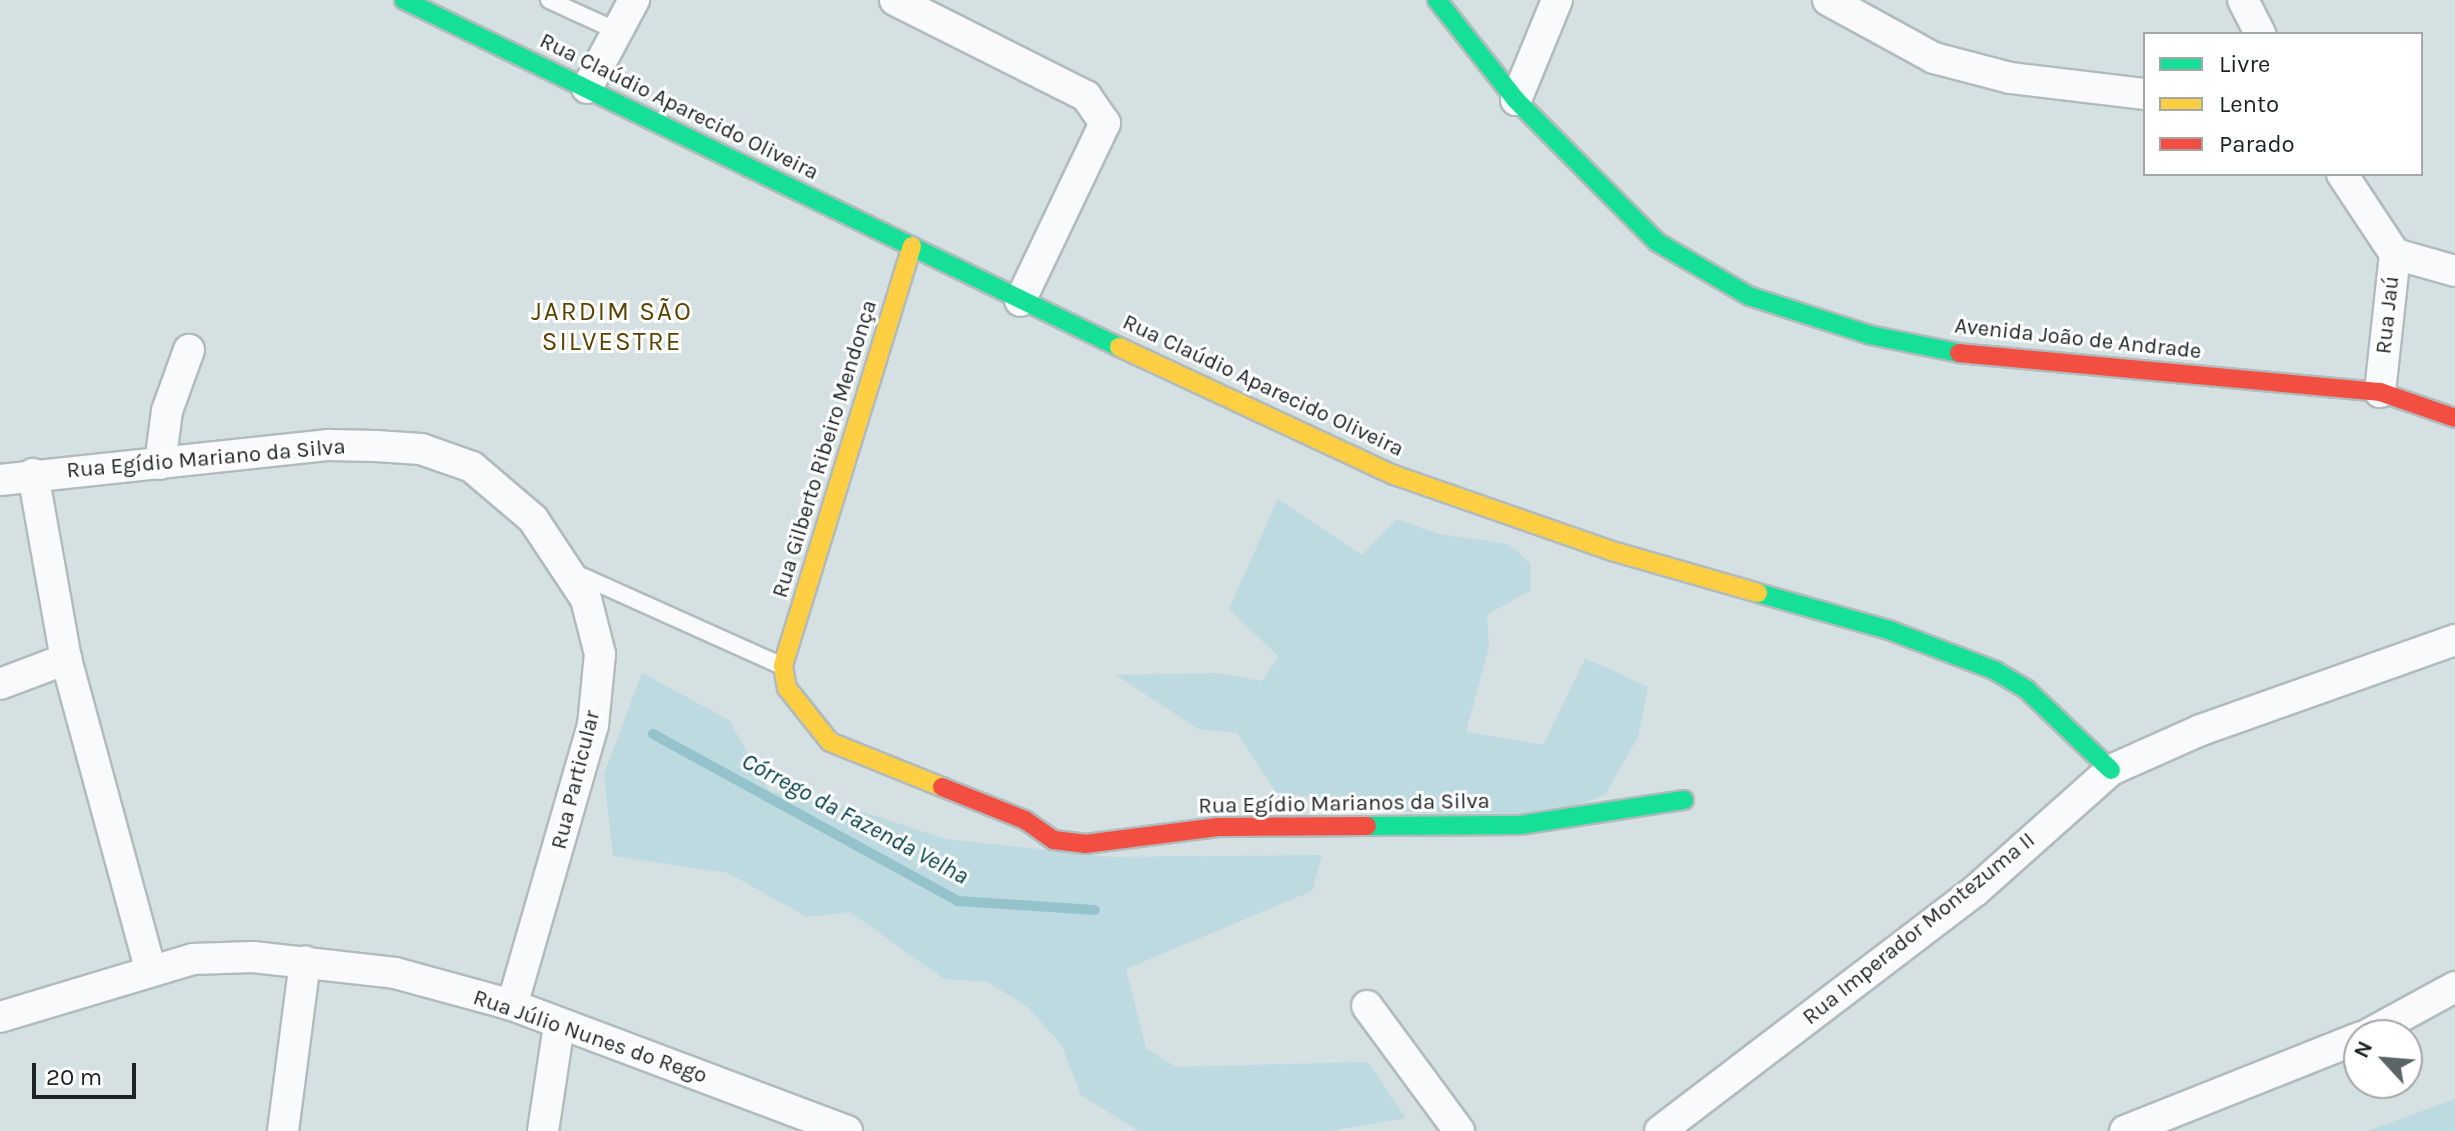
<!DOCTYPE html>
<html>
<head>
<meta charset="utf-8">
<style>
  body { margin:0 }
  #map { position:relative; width:2455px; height:1131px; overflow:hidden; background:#d5e0e2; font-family:Karla,sans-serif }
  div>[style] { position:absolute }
  .green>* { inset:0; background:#bddae0 }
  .stream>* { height:10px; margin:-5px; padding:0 5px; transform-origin:5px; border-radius:5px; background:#95c3cc }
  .roads { filter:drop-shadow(2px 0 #b2bbbc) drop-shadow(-2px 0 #b2bbbc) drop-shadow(0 2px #b2bbbc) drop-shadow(0 -2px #b2bbbc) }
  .lane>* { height:16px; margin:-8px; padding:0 8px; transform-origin:8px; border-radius:8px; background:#f9fafb }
  .street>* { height:30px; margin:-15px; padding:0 15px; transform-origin:15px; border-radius:15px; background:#f9fafb }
  .fast>* { height:18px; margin:-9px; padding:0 9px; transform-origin:9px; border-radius:9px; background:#16e098 }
  .slow>* { height:18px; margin:-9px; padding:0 9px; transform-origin:9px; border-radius:9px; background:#ffcf43 }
  .jam>* { height:18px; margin:-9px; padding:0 9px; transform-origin:9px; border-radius:9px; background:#f24e42 }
  span { translate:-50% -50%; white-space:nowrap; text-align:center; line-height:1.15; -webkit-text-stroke:6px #fff; paint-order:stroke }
  .street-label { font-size:22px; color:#1b2324 }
  .water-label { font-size:24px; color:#003e47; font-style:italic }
  .quarter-label { font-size:26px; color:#5a4302; letter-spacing:2px }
  .legend { position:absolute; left:2143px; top:32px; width:280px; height:144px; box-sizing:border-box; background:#fff; border:2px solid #a4a7a7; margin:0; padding:10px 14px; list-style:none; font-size:24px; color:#1b2324 }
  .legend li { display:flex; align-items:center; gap:16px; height:40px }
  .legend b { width:40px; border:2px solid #a4a7a7 }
  .north { position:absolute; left:2343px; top:1019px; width:80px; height:80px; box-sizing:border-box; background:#fff; border:2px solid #a4a7a7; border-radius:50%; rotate:296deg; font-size:22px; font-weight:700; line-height:32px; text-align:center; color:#1b2324 }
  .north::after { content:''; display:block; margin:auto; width:28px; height:36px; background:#5c6566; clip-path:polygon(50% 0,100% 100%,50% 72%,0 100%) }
  .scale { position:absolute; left:32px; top:1063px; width:104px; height:36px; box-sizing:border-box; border:4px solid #1b2324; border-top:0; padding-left:10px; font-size:24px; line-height:28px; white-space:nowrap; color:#1b2324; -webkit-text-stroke:6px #fff; paint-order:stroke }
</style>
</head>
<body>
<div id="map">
  <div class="green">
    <i style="clip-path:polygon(1278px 499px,1362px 555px,1396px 519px,1439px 534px,1508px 544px,1530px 563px,1531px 590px,1487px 615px,1489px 647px,1466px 732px,1543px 745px,1585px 659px,1608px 668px,1648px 687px,1638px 737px,1605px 795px,1556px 814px,1416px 813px,1276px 792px,1237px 733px,1198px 729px,1116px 675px,1216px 673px,1262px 681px,1278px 656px,1229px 609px)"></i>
    <i style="clip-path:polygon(642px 673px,729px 720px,769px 791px,852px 808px,946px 839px,1112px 857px,1322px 855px,1312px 891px,1126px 969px,1146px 1048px,1176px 1067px,1368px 1062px,1406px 1118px,1329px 1131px,1139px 1131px,1081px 1095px,1062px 1046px,1029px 1008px,988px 982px,944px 979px,850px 912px,807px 917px,728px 873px,613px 856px,604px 774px)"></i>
    <i style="clip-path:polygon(2455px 1099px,2455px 1131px,2367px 1131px)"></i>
  </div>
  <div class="stream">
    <i style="left:653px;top:734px;width:348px;rotate:28.7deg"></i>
    <i style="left:958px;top:901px;width:137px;rotate:3.8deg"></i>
  </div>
  <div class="roads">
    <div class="lane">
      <i style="left:549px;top:0;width:75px;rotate:24.5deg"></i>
      <i style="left:573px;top:572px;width:229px;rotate:24.2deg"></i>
    </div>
    <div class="street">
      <i style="left:895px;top:0;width:214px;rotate:26.7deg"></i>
      <i style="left:1086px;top:96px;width:33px;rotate:55deg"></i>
      <i style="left:1105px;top:123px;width:197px;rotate:115.5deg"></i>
      <i style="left:1828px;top:0;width:121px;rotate:28.7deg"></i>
      <i style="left:1934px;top:58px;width:79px;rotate:14.7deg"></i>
      <i style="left:2010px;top:78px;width:136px;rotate:6.8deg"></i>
      <i style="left:2243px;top:0;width:38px;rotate:63deg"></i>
      <i style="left:587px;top:88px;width:100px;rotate:-61.9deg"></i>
      <i style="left:1516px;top:100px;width:108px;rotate:-67.7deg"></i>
      <i style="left:2342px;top:174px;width:96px;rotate:56.5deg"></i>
      <i style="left:2395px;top:254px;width:62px;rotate:15.8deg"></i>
      <i style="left:2380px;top:392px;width:139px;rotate:-83.8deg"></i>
      <i style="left:160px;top:464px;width:53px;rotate:-82.5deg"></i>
      <i style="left:167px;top:411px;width:65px;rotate:-70.2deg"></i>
      <i style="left:33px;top:474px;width:188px;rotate:79.9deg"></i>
      <i style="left:66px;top:659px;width:321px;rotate:74.8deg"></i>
      <i style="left:0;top:480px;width:331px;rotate:-6.1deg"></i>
      <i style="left:329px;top:445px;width:47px;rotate:1.2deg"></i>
      <i style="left:376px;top:446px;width:45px;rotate:3.8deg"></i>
      <i style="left:421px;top:449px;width:54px;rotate:19.4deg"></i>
      <i style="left:472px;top:467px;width:80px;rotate:40.4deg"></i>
      <i style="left:533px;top:519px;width:96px;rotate:56.5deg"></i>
      <i style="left:586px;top:599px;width:57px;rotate:75.7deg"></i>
      <i style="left:600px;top:654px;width:71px;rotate:95.6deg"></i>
      <i style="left:593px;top:725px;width:291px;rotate:106.1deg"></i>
      <i style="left:0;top:684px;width:71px;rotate:-20.7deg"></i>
      <i style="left:1367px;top:1006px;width:155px;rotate:53.6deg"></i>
      <i style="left:0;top:1017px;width:202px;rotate:-16.7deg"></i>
      <i style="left:193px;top:959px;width:60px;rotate:-1.9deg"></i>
      <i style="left:253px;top:957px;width:143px;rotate:6.4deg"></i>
      <i style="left:395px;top:973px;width:121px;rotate:15.3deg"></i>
      <i style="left:512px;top:1005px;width:358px;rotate:20.6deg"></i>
      <i style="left:2367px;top:1035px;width:100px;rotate:-28.6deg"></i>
      <i style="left:283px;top:1131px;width:171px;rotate:-82.6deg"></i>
      <i style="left:543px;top:1131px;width:107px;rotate:-81.4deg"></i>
      <i style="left:1660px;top:1131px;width:396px;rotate:-37.3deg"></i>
      <i style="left:1975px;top:891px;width:182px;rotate:-41.7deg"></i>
      <i style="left:2111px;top:770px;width:98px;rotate:-24deg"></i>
      <i style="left:2201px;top:730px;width:269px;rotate:-19.5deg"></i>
      <i style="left:2125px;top:1131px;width:252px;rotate:-21.7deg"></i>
    </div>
    <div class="fast">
      <i style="left:404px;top:0;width:795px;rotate:25.89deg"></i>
      <i style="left:1437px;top:0;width:127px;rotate:51.7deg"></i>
      <i style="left:1516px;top:100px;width:200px;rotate:45.2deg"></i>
      <i style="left:1657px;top:242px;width:107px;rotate:30.4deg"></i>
      <i style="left:1749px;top:296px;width:127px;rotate:17.9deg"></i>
      <i style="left:1870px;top:335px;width:91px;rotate:11.4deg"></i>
      <i style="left:1758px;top:593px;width:136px;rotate:15.8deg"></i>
      <i style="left:1889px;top:630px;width:112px;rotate:20.9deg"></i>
      <i style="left:1994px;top:670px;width:39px;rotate:31deg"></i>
      <i style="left:2027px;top:690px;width:116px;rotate:43.6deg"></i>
      <i style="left:1367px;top:826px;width:153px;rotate:-0.4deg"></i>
      <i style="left:1520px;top:825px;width:166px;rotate:-8.7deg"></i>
    </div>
    <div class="slow">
      <i style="left:912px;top:246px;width:439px;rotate:107.1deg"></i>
      <i style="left:783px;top:666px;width:22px;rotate:80deg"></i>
      <i style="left:787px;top:688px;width:69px;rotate:51.5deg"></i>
      <i style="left:830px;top:742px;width:121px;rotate:21.9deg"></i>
      <i style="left:1119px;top:347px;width:303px;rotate:25deg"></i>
      <i style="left:1394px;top:475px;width:231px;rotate:19.2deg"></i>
      <i style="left:1612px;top:551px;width:152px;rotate:16deg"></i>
    </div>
    <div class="jam">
      <i style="left:1959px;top:353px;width:423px;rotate:5.3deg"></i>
      <i style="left:2380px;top:392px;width:79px;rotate:19.1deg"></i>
      <i style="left:942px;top:787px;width:89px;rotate:21.7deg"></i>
      <i style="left:1025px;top:820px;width:35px;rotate:35deg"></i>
      <i style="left:1054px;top:840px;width:31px;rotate:7deg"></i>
      <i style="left:1085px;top:844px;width:134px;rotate:-7.3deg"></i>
      <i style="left:1218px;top:827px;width:149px;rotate:-0.4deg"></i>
    </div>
  </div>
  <div class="street-label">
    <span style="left:679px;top:107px;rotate:26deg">Rua Claúdio Aparecido Oliveira</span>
    <span style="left:2388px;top:315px;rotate:-84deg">Rua Jaú</span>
    <span style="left:2078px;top:339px;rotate:6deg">Avenida João de Andrade</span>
    <span style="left:1263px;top:386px;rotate:25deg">Rua Claúdio Aparecido Oliveira</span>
    <span style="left:825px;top:449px;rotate:-73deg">Rua Gilberto Ribeiro Mendonça</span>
    <span style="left:206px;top:459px;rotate:-5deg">Rua Egídio Mariano da Silva</span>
    <span style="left:576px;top:780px;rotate:-76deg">Rua Particular</span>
    <span style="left:1344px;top:804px;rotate:-1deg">Rua Egídio Marianos da Silva</span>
    <span style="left:1919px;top:929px;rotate:-39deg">Rua Imperador Montezuma II</span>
    <span style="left:590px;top:1037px;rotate:19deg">Rua Júlio Nunes do Rego</span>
  </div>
  <div class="water-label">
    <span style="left:855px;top:819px;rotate:28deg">Córrego da Fazenda Velha</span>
  </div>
  <div class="quarter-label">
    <span style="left:612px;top:327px">JARDIM SÃO<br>SILVESTRE</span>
  </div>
  <ul class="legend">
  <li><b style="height:10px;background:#16e098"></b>Livre</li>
  <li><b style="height:10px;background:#ffcf43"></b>Lento</li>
  <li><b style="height:10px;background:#f24e42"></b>Parado</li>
  </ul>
  <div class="north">N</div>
  <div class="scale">20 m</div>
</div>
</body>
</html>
